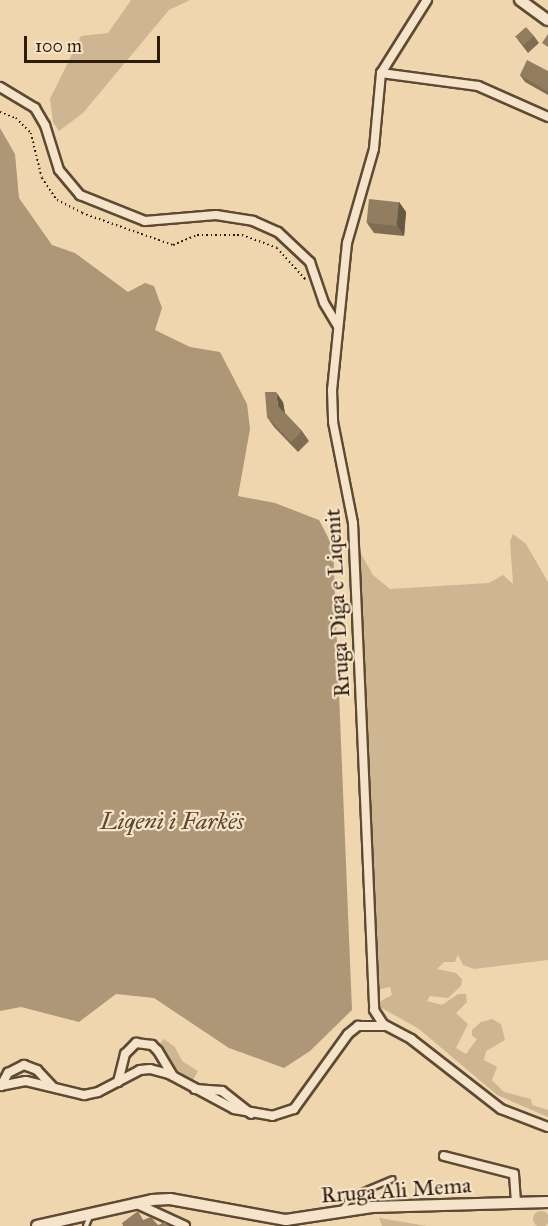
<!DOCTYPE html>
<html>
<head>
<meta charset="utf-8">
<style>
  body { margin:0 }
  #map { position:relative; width:548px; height:1226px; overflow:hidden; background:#efd6ae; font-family:"IM FELL Great Primer",serif }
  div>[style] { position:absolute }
  .green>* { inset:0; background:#ceb692 }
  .round { border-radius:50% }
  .water>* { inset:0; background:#ad9777 }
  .path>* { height:1.5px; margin-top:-0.75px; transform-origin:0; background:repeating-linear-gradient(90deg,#2d1c0c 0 1.5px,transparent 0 4.5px) }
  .roads { filter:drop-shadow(2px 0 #5e4a34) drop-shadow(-2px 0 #5e4a34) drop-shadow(0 2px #5e4a34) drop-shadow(0 -2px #5e4a34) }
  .lane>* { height:4px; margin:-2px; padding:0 2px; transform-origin:2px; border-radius:2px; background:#f5e4ca }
  .street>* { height:8px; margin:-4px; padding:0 4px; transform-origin:4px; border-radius:4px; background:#f5e4ca }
  .secondary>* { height:10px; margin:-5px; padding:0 5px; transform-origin:5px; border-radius:5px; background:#f5e4ca }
  .wall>* { inset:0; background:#7e6c53 }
  .shaded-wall>* { inset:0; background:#665843 }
  .building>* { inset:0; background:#927d60; transform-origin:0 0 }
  span { translate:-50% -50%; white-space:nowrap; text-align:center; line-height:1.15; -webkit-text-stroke:4.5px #f5e4ca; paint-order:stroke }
  .street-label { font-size:22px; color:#2d1c0c }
  .water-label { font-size:24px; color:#5a4731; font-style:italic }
  .scale { position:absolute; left:24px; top:36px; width:136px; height:27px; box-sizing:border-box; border:3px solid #2d1c0c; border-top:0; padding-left:8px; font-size:18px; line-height:21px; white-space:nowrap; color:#2d1c0c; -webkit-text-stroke:4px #f5e4ca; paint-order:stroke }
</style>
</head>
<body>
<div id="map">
  <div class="green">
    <i style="clip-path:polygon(131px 0,190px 0,169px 10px,83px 113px,59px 131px,53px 122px,50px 99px,81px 36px,108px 33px)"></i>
    <i style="clip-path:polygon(513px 534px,526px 544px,548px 582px,548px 960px,474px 969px,463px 965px,458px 955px,455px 962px,444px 962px,437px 969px,456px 973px,462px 979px,461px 986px,448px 998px,430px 996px,427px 1001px,442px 1005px,458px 994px,466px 994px,467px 1002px,456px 1013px,468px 1024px,456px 1048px,466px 1054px,477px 1039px,472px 1036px,472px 1030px,481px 1022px,492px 1019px,501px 1024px,505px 1040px,486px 1051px,484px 1060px,497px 1067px,492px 1080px,504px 1092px,531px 1099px,532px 1105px,548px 1110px,548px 1117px,497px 1095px,419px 1029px,380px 1007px,379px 1002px,392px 995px,390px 987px,377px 990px,357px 547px,373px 575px,390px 589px,489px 583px,503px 575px,513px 584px,510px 541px)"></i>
    <i style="clip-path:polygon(164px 1039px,175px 1047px,182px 1061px,198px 1071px,193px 1080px,179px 1072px,160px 1043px)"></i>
    <i class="round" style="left:533px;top:1211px;width:16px;height:16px"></i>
    <i style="clip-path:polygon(379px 1218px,427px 1226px,382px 1226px)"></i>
  </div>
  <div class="water">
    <i style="clip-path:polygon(0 128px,15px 154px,19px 198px,52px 245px,75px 253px,128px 292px,145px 283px,154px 286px,162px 308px,155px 330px,190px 347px,220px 352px,247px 404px,250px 429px,238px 496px,275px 503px,319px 520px,333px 547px,352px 1010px,310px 1051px,284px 1068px,229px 1048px,154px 998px,116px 994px,79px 1022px,21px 1007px,0 1011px)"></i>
  </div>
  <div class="path">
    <i style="left:0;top:112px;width:17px;rotate:21deg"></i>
    <i style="left:16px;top:118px;width:21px;rotate:45deg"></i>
    <i style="left:31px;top:133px;width:46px;rotate:76.3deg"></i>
    <i style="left:42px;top:178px;width:27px;rotate:56deg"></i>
    <i style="left:57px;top:200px;width:28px;rotate:27deg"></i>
    <i style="left:82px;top:213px;width:96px;rotate:19.4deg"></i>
    <i style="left:173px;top:245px;width:26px;rotate:-23deg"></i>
    <i style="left:197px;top:235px;width:45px"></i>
    <i style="left:242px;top:235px;width:37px;rotate:20deg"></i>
    <i style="left:277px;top:248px;width:43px;rotate:47.8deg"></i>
  </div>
  <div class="roads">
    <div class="lane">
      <i style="left:343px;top:1208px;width:15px;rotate:-53deg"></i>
      <i style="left:352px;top:1196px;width:44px;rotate:-22.5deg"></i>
      <i style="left:86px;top:1226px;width:11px;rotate:-68deg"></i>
    </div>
    <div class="street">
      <i style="left:427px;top:0;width:86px;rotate:122.2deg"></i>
      <i style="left:381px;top:73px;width:76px;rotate:95.3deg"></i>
      <i style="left:374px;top:149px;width:98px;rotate:106deg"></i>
      <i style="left:347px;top:243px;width:148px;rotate:95.8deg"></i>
      <i style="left:332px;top:390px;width:32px;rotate:88deg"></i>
      <i style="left:333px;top:422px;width:103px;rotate:78.8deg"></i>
      <i style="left:353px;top:523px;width:487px;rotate:87.5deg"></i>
      <i style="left:374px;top:1010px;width:17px;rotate:57deg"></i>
      <i style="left:383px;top:1024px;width:32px;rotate:28deg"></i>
      <i style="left:411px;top:1039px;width:114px;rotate:37.9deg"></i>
      <i style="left:501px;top:1109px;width:50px;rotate:21deg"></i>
      <i style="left:381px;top:73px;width:98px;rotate:7.6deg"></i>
      <i style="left:478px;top:86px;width:77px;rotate:23.9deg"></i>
      <i style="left:0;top:87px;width:41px;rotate:31deg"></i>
      <i style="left:35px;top:108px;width:20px;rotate:60deg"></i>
      <i style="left:45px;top:125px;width:47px;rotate:72.7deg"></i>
      <i style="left:59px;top:170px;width:33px;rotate:50deg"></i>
      <i style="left:80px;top:195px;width:70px;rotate:21.8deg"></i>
      <i style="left:145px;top:221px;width:71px;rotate:-4.8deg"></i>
      <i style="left:216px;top:215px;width:37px;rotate:9deg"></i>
      <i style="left:253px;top:221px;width:27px;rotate:24deg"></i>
      <i style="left:278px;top:232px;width:44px;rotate:43.2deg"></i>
      <i style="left:310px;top:262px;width:43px;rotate:71.1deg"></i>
      <i style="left:324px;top:303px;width:27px;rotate:59deg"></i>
      <i style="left:118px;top:1082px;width:29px;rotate:-76deg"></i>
      <i style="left:125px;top:1054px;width:16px;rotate:-45deg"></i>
      <i style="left:136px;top:1043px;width:16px;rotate:7deg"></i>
      <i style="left:152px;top:1045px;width:8px;rotate:45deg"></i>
      <i style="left:158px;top:1051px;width:29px;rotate:59deg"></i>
      <i style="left:0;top:1086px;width:26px;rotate:-11deg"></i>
      <i style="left:26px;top:1081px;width:60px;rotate:13.6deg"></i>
      <i style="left:84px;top:1095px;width:14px;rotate:-12deg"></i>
      <i style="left:98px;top:1092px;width:47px;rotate:-27.6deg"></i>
      <i style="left:140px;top:1070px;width:10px;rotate:-6deg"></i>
      <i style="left:150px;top:1069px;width:20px;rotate:15deg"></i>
      <i style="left:169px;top:1074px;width:74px;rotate:28.3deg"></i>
      <i style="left:234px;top:1109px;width:39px;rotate:10deg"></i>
      <i style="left:272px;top:1116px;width:23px;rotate:-18deg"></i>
      <i style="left:294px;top:1109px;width:92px;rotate:-54.2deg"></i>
      <i style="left:348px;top:1034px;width:13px;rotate:-39deg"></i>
      <i style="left:358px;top:1026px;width:26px"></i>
      <i style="left:1px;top:1086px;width:15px;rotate:-62deg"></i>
      <i style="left:8px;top:1073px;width:18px;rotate:-27deg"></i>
      <i style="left:24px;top:1065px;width:14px;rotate:21deg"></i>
      <i style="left:37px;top:1070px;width:23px;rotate:47deg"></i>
      <i style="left:195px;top:1089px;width:27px;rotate:4deg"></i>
      <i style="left:222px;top:1091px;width:37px;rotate:38deg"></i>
      <i style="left:444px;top:1156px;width:72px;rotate:14.4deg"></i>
      <i style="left:514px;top:1174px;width:26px;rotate:86deg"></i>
      <i style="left:135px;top:1203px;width:55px;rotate:24.7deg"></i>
    </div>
    <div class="secondary">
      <i style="left:520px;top:0;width:34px;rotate:36deg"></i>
      <i style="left:37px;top:1226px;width:118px;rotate:-12.7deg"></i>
      <i style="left:152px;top:1200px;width:18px;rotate:-3deg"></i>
      <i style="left:170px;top:1199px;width:118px;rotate:10.3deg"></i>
      <i style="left:286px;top:1220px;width:87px;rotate:-8.6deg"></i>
      <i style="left:372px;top:1207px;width:176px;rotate:-1.6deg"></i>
    </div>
  </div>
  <div class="wall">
    <i style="clip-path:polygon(515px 36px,534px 36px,539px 43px,528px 53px)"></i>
    <i style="clip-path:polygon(548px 71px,548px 95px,525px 82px,520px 75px)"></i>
    <i style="clip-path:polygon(399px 202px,406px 212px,404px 236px,374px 233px,367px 223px)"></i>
    <i style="clip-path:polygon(283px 402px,285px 413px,302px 431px,309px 441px,298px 452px,274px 427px,267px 417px)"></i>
  </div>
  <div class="shaded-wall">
    <i style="clip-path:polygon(399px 202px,406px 212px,404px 236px,397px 225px)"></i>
    <i style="clip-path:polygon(276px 392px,283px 402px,285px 416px,278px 406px)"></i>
  </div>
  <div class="building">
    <i style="left:526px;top:27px;width:12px;height:14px;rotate:48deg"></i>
    <i style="clip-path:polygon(548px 34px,548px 47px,542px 43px)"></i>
    <i style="clip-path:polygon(527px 60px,548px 71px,548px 89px,547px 91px,520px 75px)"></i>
    <i style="left:369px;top:199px;width:30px;height:24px;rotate:6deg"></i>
    <i style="clip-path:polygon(265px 392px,276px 392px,278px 406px,302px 431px,291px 442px,267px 417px)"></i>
    <i style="clip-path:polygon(138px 1211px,143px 1220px,151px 1217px,158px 1225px,165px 1222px,168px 1226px,123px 1226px,122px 1223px)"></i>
  </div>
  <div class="street-label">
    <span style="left:337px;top:603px;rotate:-93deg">Rruga Diga e Liqenit</span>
    <span style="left:396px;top:1190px;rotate:-4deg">Rruga Ali Mema</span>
  </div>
  <div class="water-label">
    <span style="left:172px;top:822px">Liqeni i Farkës</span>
  </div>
  <div class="scale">100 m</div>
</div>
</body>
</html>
